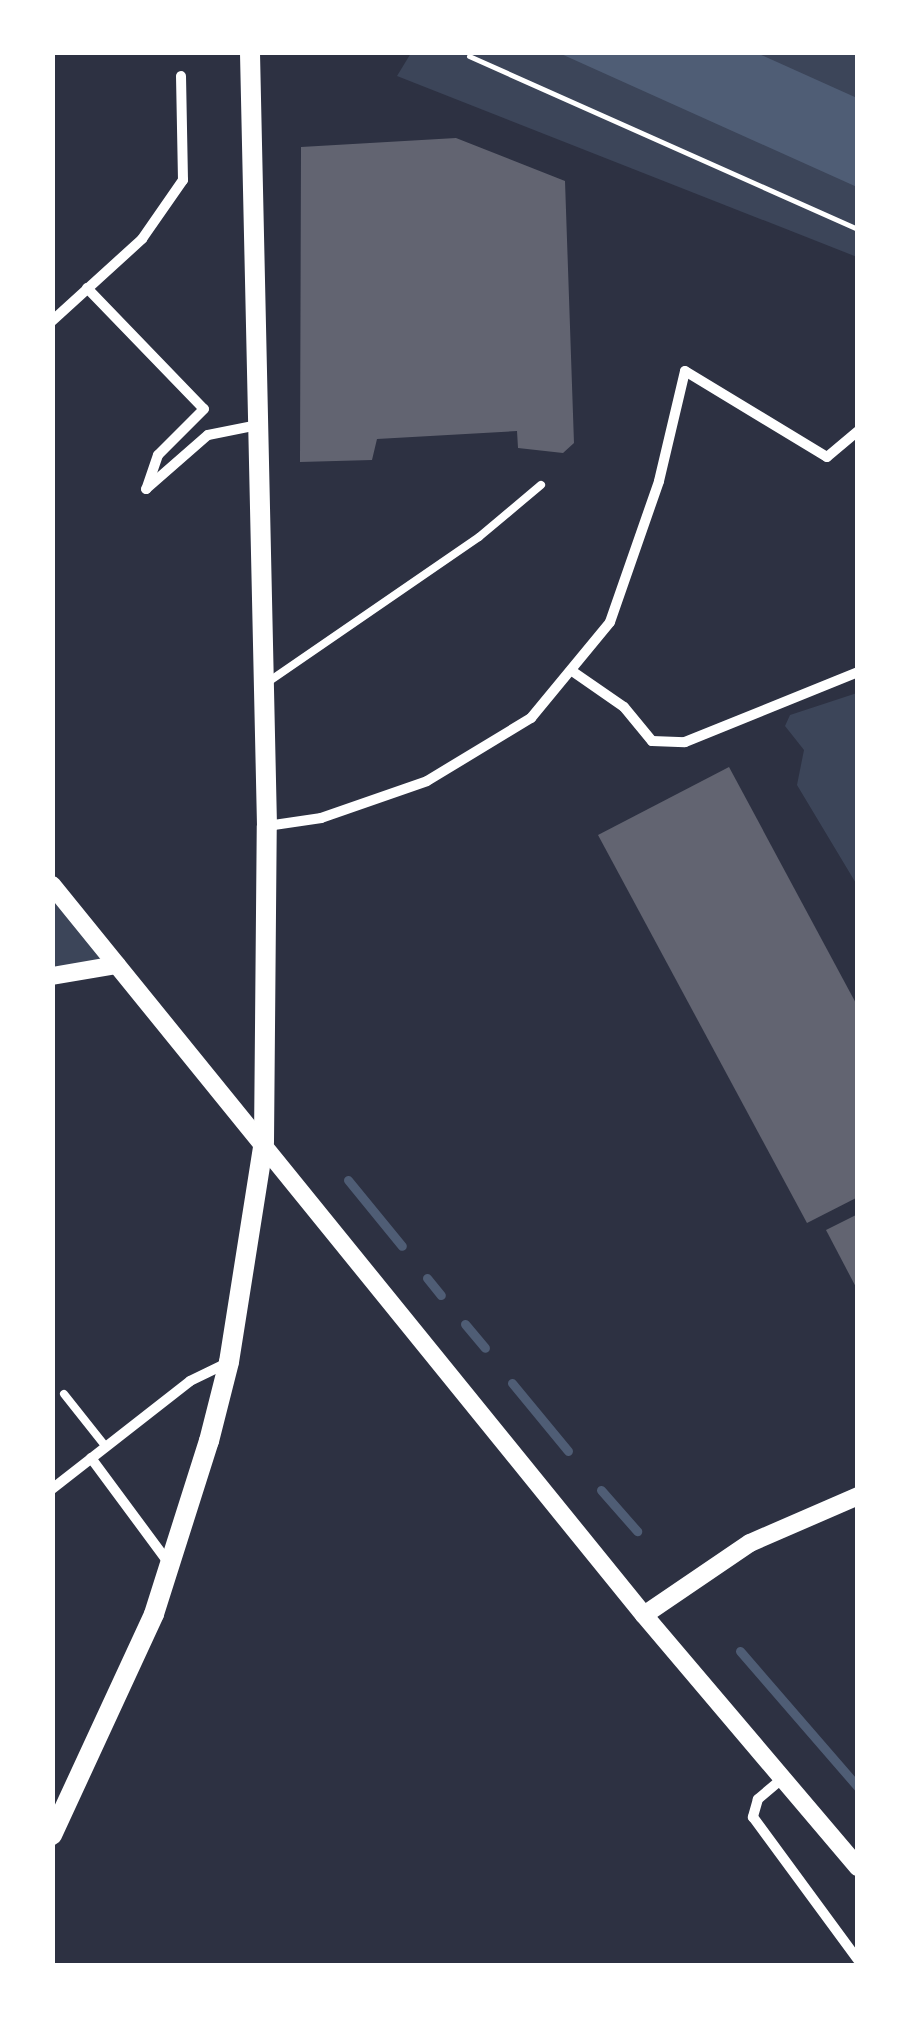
<!DOCTYPE html>
<html>
<head>
<meta charset="utf-8">
<style>
  body { margin:0 }
  #map { position:relative; width:910px; height:2018px; overflow:hidden; background:#2d3142; font-family:Poppins,sans-serif }
  div>[style] { position:absolute }
  .green>* { inset:0; background:#3c4559 }
  .water>* { inset:0; background:#4f5d75 }
  .stream>* { height:9px; margin:-4.5px; padding:0 4.5px; transform-origin:4.5px; border-radius:4.5px; background:#4f5d75 }
  .building>* { inset:0; background:#626471 }
  .path>* { height:5px; margin:-2.5px; padding:0 2.5px; transform-origin:2.5px; border-radius:2.5px; background:#fff }
  .service>* { height:8px; margin:-4px; padding:0 4px; transform-origin:4px; border-radius:4px; background:#fff }
  .minor>* { height:10px; margin:-5px; padding:0 5px; transform-origin:5px; border-radius:5px; background:#fff }
  .tertiary>* { height:18px; margin:-9px; padding:0 9px; transform-origin:9px; border-radius:9px; background:#fff }
  .secondary>* { height:20px; margin:-10px; padding:0 10px; transform-origin:10px; border-radius:10px; background:#fff }
  span { translate:-50% -50%; white-space:nowrap; text-align:center; line-height:1.15; -webkit-text-stroke:10px #fff; paint-order:stroke }
  .frame { position:absolute; inset:0; border:55px solid #fff; pointer-events:none }
</style>
</head>
<body>
<div id="map">
  <div class="green">
    <i style="clip-path:polygon(411px 53px,857px 53px,857px 257px,397px 76px)"></i>
    <i style="clip-path:polygon(857px 693px,858px 693px,857px 885px,797px 785px,804px 750px,785px 726px,790px 715px)"></i>
    <i style="clip-path:polygon(53px 891px,111px 963px,53px 973px)"></i>
  </div>
  <div class="water">
    <i style="clip-path:polygon(559px 53px,757px 53px,857px 98px,857px 187px)"></i>
  </div>
  <div class="stream">
    <i style="left:348px;top:1180px;width:85px;rotate:50.7deg"></i>
    <i style="left:427px;top:1278px;width:22px;rotate:51deg"></i>
    <i style="left:465px;top:1324px;width:31px;rotate:50deg"></i>
    <i style="left:512px;top:1383px;width:88px;rotate:50.5deg"></i>
    <i style="left:601px;top:1490px;width:55px;rotate:48.7deg"></i>
    <i style="left:740px;top:1651px;width:180px;rotate:49.1deg"></i>
  </div>
  <div class="building">
    <i style="clip-path:polygon(456px 138px,565px 181px,574px 443px,563px 453px,518px 448px,517px 431px,377px 439px,372px 460px,300px 462px,301px 147px)"></i>
    <i style="clip-path:polygon(729px 767px,858px 1007px,858px 1197px,807px 1223px,598px 835px)"></i>
    <i style="clip-path:polygon(858px 1214px,858px 1291px,826px 1230px)"></i>
  </div>
  <div class="path">
    <i style="left:469px;top:56px;width:426px;rotate:24deg"></i>
  </div>
  <div class="service">
    <i style="left:268px;top:682px;width:256px;rotate:-34.5deg"></i>
    <i style="left:479px;top:537px;width:81px;rotate:-40deg"></i>
    <i style="left:64px;top:1394px;width:68px;rotate:51.6deg"></i>
  </div>
  <div class="minor">
    <i style="left:87px;top:288px;width:168px;rotate:46deg"></i>
    <i style="left:204px;top:409px;width:65px;rotate:135deg"></i>
    <i style="left:158px;top:455px;width:36px;rotate:109deg"></i>
    <i style="left:146px;top:489px;width:82px;rotate:-41.1deg"></i>
    <i style="left:208px;top:435px;width:51px;rotate:-11.3deg"></i>
    <i style="left:52px;top:321px;width:122px;rotate:-42.3deg"></i>
    <i style="left:142px;top:239px;width:72px;rotate:-55.2deg"></i>
    <i style="left:183px;top:180px;width:104px;rotate:-91.1deg"></i>
    <i style="left:572px;top:671px;width:63px;rotate:34.7deg"></i>
    <i style="left:624px;top:707px;width:44px;rotate:50.5deg"></i>
    <i style="left:652px;top:741px;width:33px;rotate:2deg"></i>
    <i style="left:685px;top:742px;width:187px;rotate:-22deg"></i>
    <i style="left:267px;top:826px;width:55px;rotate:-8.4deg"></i>
    <i style="left:321px;top:818px;width:112px;rotate:-19.2deg"></i>
    <i style="left:427px;top:781px;width:122px;rotate:-31.2deg"></i>
    <i style="left:531px;top:718px;width:124px;rotate:-50.5deg"></i>
    <i style="left:610px;top:622px;width:149px;rotate:-70.8deg"></i>
    <i style="left:659px;top:481px;width:113px;rotate:-76.7deg"></i>
    <i style="left:685px;top:371px;width:166px;rotate:31.2deg"></i>
    <i style="left:827px;top:457px;width:40px;rotate:-40deg"></i>
    <i style="left:91px;top:1458px;width:129px;rotate:53.5deg"></i>
    <i style="left:52px;top:1489px;width:175px;rotate:-38deg"></i>
    <i style="left:190px;top:1381px;width:39px;rotate:-26deg"></i>
    <i style="left:783px;top:1778px;width:33px;rotate:140deg"></i>
    <i style="left:758px;top:1799px;width:19px;rotate:106deg"></i>
    <i style="left:753px;top:1817px;width:177px;rotate:53.7deg"></i>
  </div>
  <div class="tertiary">
    <i style="left:52px;top:885px;width:940px;rotate:50.96deg"></i>
    <i style="left:644px;top:1615px;width:331px;rotate:49.7deg"></i>
    <i style="left:52px;top:976px;width:66px;rotate:-9.6deg"></i>
    <i style="left:644px;top:1615px;width:128px;rotate:-34.2deg"></i>
    <i style="left:750px;top:1543px;width:118px;rotate:-23.5deg"></i>
  </div>
  <div class="secondary">
    <i style="left:52px;top:1835px;width:243px;rotate:-65.2deg"></i>
    <i style="left:154px;top:1614px;width:182px;rotate:-72.4deg"></i>
    <i style="left:209px;top:1441px;width:81px;rotate:-75.8deg"></i>
    <i style="left:229px;top:1362px;width:223px;rotate:-81deg"></i>
    <i style="left:264px;top:1142px;width:316px;rotate:-89.5deg"></i>
    <i style="left:267px;top:826px;width:774px;rotate:-91.26deg"></i>
  </div>
  <div class="frame"></div>
</div>
</body>
</html>
